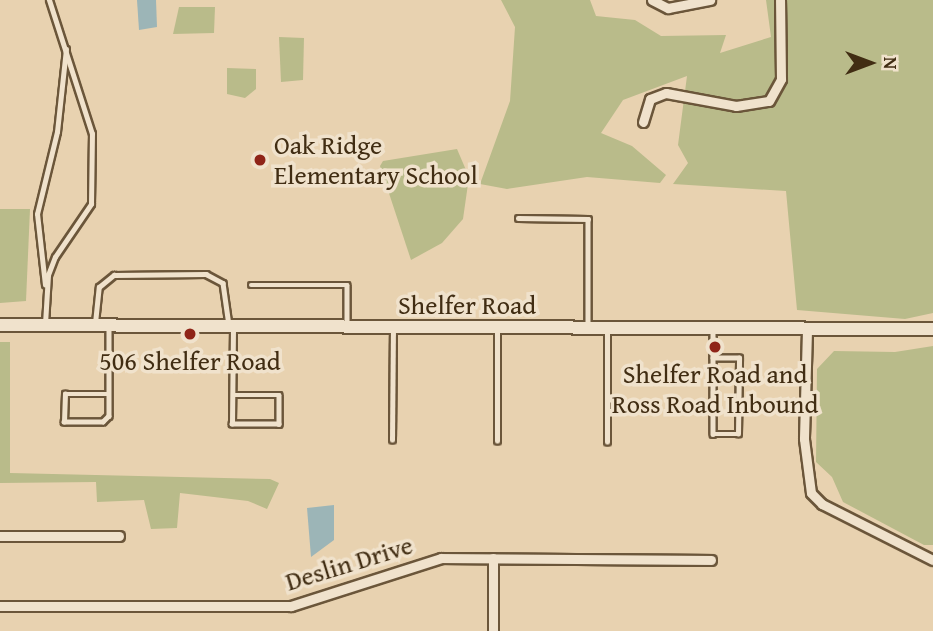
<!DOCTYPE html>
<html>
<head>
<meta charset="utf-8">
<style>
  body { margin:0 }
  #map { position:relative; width:933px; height:631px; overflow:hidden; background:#e8d2b0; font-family:"Gentium Book Plus",serif }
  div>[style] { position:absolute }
  .green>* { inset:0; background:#b9bb8a }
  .water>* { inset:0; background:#9cb5b7 }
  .roads { filter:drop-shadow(2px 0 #6b563a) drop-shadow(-2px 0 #6b563a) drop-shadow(0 2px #6b563a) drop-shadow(0 -2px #6b563a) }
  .service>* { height:4.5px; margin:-2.25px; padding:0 2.25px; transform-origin:2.25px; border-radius:2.25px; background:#f0e2cc }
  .minor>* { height:9px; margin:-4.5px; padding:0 4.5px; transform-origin:4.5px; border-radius:4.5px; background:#f0e2cc }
  .tertiary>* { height:12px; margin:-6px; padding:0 6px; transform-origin:6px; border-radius:6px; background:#f0e2cc }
  .dots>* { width:19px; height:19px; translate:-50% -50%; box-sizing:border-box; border:4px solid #f0e2cc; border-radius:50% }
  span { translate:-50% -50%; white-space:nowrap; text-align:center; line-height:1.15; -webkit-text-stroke:7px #f0e2cc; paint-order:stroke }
  .poi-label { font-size:26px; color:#412d13 }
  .left { translate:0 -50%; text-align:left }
  .street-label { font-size:26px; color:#412d13 }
  .north { position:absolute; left:835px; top:28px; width:70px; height:70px; -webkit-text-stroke:5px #f0e2cc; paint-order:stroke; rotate:90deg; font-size:19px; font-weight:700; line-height:28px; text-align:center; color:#412d13 }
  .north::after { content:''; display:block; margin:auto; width:24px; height:32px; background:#412d13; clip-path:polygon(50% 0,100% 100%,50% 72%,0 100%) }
</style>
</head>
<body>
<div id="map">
  <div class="green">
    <i style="clip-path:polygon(501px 0,590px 0,596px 16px,635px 20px,661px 36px,726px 35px,720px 53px,771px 37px,766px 0,933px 0,933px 313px,905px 319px,797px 310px,786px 191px,673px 184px,688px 163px,678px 145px,687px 76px,623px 100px,601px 133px,632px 146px,666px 175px,660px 183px,587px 177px,507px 189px,480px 184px,510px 101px,515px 27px)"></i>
    <i style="clip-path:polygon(179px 7px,215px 7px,214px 33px,173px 34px)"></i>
    <i style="clip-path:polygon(279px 37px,304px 38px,303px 80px,281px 82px)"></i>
    <i style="clip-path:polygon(227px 68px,256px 69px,256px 89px,245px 98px,227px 94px)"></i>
    <i style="clip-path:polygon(457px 149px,469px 177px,463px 219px,442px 243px,411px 260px,380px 166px,383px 161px)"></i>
    <i style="clip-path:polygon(0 209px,30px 209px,26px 301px,0 303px)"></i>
    <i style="clip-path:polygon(0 342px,10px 342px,10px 473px,270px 479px,279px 483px,267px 509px,248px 501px,180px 493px,177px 528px,151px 529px,144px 500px,97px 502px,96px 482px,0 483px)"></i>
    <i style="clip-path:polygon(933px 346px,933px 545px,924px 545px,843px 502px,832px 477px,816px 462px,817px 369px,834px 351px,895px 352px)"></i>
  </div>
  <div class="water">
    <i style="clip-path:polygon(156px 0,157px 27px,139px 30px,137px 0)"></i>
    <i style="clip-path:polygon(334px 505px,334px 540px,311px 557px,307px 508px)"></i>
  </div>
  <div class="roads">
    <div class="service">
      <i style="left:518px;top:218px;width:70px;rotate:0.8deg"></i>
      <i style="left:588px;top:219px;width:105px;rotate:90deg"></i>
      <i style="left:45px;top:285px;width:71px;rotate:-96.4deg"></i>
      <i style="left:37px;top:214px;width:84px;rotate:-76.3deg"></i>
      <i style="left:57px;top:132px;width:83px;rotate:-83.8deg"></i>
      <i style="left:251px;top:285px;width:96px"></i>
      <i style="left:347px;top:285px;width:40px;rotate:90deg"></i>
      <i style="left:95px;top:323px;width:36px;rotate:-84deg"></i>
      <i style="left:99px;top:287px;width:19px;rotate:-39deg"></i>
      <i style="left:114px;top:275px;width:92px;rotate:-0.6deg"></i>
      <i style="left:206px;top:274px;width:19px;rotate:28deg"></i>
      <i style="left:223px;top:283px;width:42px;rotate:81.9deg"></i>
      <i style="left:45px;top:324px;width:49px;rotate:-86.5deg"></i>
      <i style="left:48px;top:275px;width:19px;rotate:-69deg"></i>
      <i style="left:55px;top:257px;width:64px;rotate:-55.8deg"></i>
      <i style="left:91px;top:204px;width:70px;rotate:-89.2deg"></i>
      <i style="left:92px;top:134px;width:141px;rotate:-107.8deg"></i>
      <i style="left:109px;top:326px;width:90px;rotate:90deg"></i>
      <i style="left:109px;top:416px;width:8px;rotate:135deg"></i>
      <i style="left:103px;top:422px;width:39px;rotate:180deg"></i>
      <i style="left:64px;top:422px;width:28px;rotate:-88deg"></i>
      <i style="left:65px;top:394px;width:44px"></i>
      <i style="left:713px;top:330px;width:104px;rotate:90deg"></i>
      <i style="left:713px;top:434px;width:25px"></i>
      <i style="left:738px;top:434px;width:76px;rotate:-89.2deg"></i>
      <i style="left:739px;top:358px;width:26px;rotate:180deg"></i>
      <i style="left:233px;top:395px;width:46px"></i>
      <i style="left:279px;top:395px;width:29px;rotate:90deg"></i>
      <i style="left:279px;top:424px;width:47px;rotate:180deg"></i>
      <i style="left:232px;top:424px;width:97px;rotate:-89.4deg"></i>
      <i style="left:392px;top:440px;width:111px;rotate:-89.5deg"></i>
      <i style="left:497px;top:441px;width:111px;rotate:-90deg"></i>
      <i style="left:607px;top:442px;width:113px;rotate:-90deg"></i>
    </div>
    <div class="minor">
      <i style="left:652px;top:0;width:18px;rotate:27deg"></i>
      <i style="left:668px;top:8px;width:43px;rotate:-10.8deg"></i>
      <i style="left:643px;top:122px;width:24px;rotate:-73deg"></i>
      <i style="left:650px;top:99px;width:17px;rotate:-21deg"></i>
      <i style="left:666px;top:93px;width:71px;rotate:10.5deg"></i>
      <i style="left:736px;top:106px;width:33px;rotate:-9deg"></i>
      <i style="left:769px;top:101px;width:25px;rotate:-61deg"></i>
      <i style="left:781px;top:79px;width:79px;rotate:-90.7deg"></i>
      <i style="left:807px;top:330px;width:109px;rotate:91.6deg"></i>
      <i style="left:804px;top:439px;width:54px;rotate:82.6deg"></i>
      <i style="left:811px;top:493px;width:16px;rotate:45deg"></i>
      <i style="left:822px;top:504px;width:124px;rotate:26.8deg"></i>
      <i style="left:0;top:536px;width:119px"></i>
      <i style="left:0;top:606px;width:291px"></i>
      <i style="left:291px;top:606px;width:157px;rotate:-17.7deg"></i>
      <i style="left:441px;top:558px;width:270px;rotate:0.4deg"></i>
      <i style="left:493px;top:631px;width:73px;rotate:-90deg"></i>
    </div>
    <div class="tertiary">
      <i style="left:0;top:325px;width:933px;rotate:0.25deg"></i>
    </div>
  </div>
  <div class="dots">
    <i style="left:260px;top:160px;background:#8f2418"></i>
    <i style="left:190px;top:334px;background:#8f2418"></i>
    <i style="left:715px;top:347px;background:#8f2418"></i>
  </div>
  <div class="poi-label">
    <span class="left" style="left:274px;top:160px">Oak Ridge<br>Elementary School</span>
    <span style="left:190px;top:361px">506 Shelfer Road</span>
    <span style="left:715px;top:389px">Shelfer Road and<br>Ross Road Inbound</span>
  </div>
  <div class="street-label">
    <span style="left:467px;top:305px">Shelfer Road</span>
    <span style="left:349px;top:563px;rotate:-17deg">Deslin Drive</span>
  </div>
  <div class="north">N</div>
</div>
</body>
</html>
